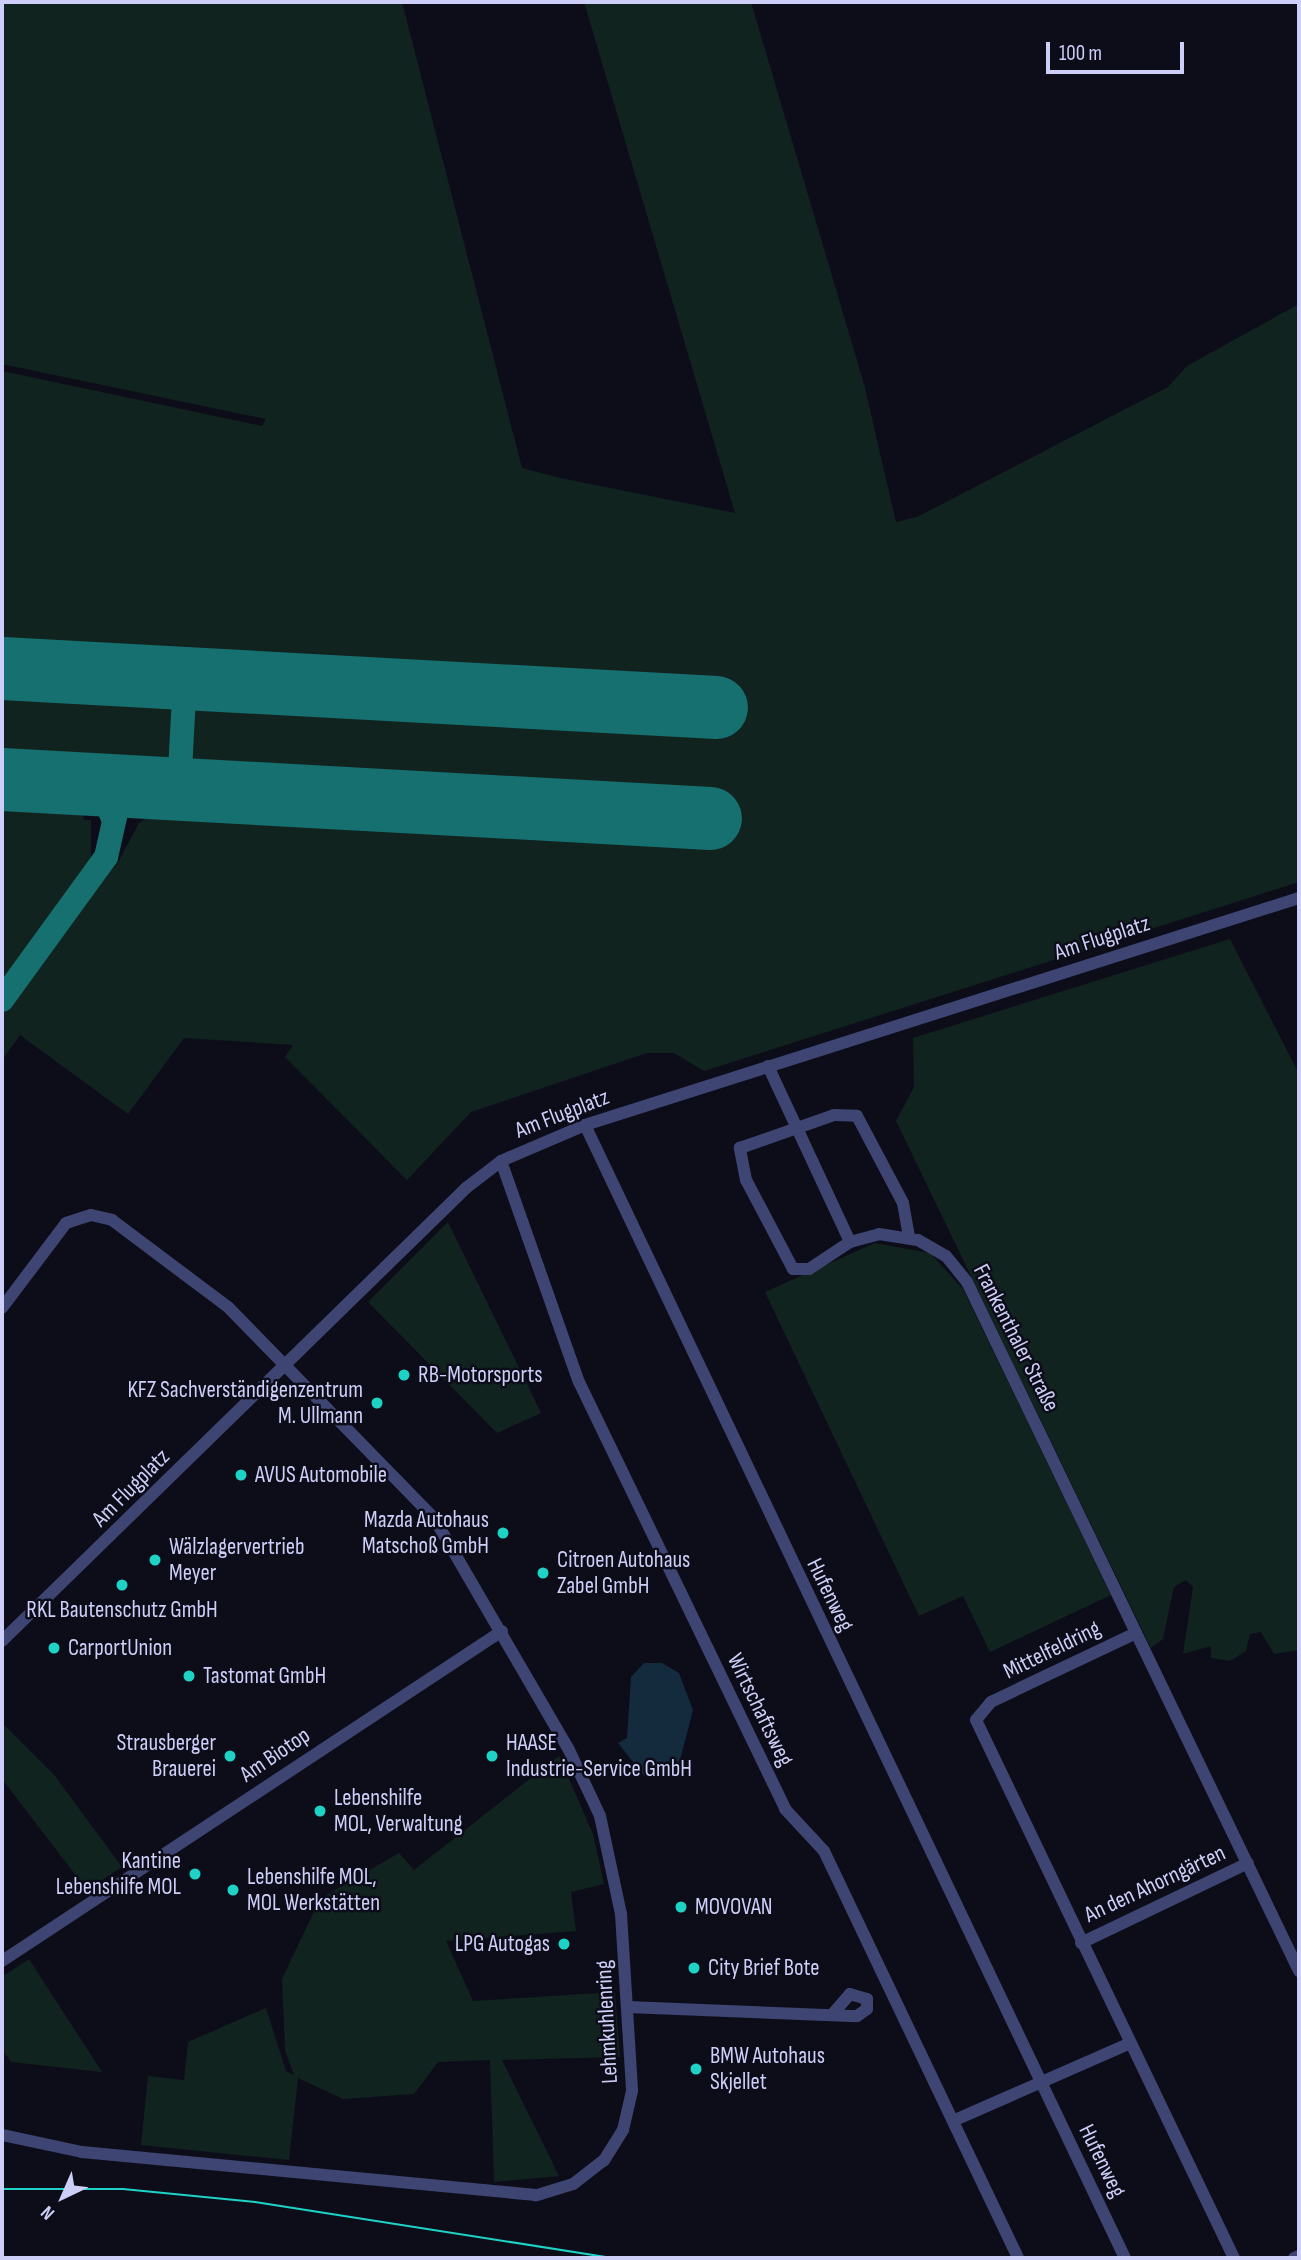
<!DOCTYPE html>
<html>
<head>
<meta charset="utf-8">
<style>
  body { margin:0 }
  #map { position:relative; width:1301px; height:2260px; overflow:hidden; background:#0d0d1a; font-family:"Sofia Sans Condensed",sans-serif }
  div>[style] { position:absolute }
  .green>* { inset:0; background:#11231f }
  .water>* { inset:0; background:#132b3d }
  .taxiway>* { height:24px; margin:-12px; padding:0 12px; transform-origin:12px; border-radius:12px; background:#167070 }
  .runway>* { height:63px; margin:-31.5px; padding:0 31.5px; transform-origin:31.5px; border-radius:31.5px; background:#167070 }
  .minor>* { height:12px; margin:-6px; padding:0 6px; transform-origin:6px; border-radius:6px; background:#3e4572 }
  .tram>* { height:2px; margin:-1px; padding:0 1px; transform-origin:1px; border-radius:1px; background:#1ed3c5 }
  .dots>* { width:19px; height:19px; translate:-50% -50%; box-sizing:border-box; border:4px solid #0d0d1a; border-radius:50% }
  span { translate:-50% -50%; white-space:nowrap; text-align:center; line-height:1.15; -webkit-text-stroke:5px #0d0d1a; paint-order:stroke }
  .street-label { font-size:23px; color:#cdcff8 }
  .poi-label { font-size:23px; color:#cdcff8 }
  .left { translate:0 -50%; text-align:left }
  .right { translate:-100% -50%; text-align:right }
  .frame { position:absolute; inset:0; border:4px solid #cdcff8; pointer-events:none }
  .north { position:absolute; left:28px; top:2162px; width:70px; height:70px; -webkit-text-stroke:5px #0d0d1a; paint-order:stroke; rotate:224deg; font-size:19px; font-weight:700; line-height:28px; text-align:center; color:#cdcff8 }
  .north::after { content:''; display:block; margin:auto; width:24px; height:32px; background:#cdcff8; clip-path:polygon(50% 0,100% 100%,50% 72%,0 100%) }
  .scale { position:absolute; left:1046px; top:42px; width:138px; height:32px; box-sizing:border-box; border:4px solid #cdcff8; border-top:0; padding-left:9px; font-size:21px; line-height:24px; white-space:nowrap; color:#cdcff8; -webkit-text-stroke:5px #0d0d1a; paint-order:stroke }
</style>
</head>
<body>
<div id="map">
  <div class="green">
    <i style="clip-path:polygon(2px 2px,402px 2px,522px 468px,560px 478px,735px 513px,584px 2px,751px 2px,864px 384px,896px 522px,917px 517px,1168px 387px,1187px 366px,1299px 304px,1299px 882px,704px 1071px,674px 1053px,647px 1053px,471px 1112px,407px 1180px,285px 1057px,293px 1045px,184px 1038px,128px 1114px,20px 1035px,2px 1060px,2px 1012px,108px 868px,116px 866px,139px 823px,161px 807px,636px 834px,636px 845px,708px 849px,711px 788px,649px 784px,647px 795px,2px 760px,2px 371px,262px 426px,266px 419px,2px 364px)"></i>
    <i style="clip-path:polygon(2px 799px,78px 803px,84px 820px,91px 820px,91px 865px,2px 988px)"></i>
    <i style="clip-path:polygon(1230px 939px,1299px 1074px,1299px 1650px,1274px 1654px,1261px 1632px,1250px 1634px,1246px 1651px,1230px 1661px,1211px 1658px,1211px 1646px,1183px 1654px,1193px 1587px,1186px 1580px,1174px 1587px,1163px 1639px,1151px 1648px,896px 1121px,914px 1087px,913px 1038px)"></i>
    <i style="clip-path:polygon(448px 1222px,541px 1413px,497px 1433px,368px 1302px)"></i>
    <i style="clip-path:polygon(875px 1243px,930px 1253px,963px 1289px,1111px 1595px,990px 1652px,963px 1596px,919px 1616px,765px 1292px)"></i>
    <i style="clip-path:polygon(2px 1723px,55px 1776px,122px 1867px,87px 1890px,2px 1779px)"></i>
    <i style="clip-path:polygon(559px 1756px,593px 1834px,604px 1884px,571px 1892px,576px 1931px,446px 1941px,473px 2001px,615px 1992px,620px 2057px,502px 2060px,559px 2176px,494px 2182px,490px 2060px,438px 2062px,414px 2094px,343px 2099px,298px 2078px,289px 2160px,141px 2145px,148px 2076px,184px 2080px,188px 2042px,266px 2008px,286px 2071px,294px 2075px,285px 2050px,282px 1979px,320px 1899px,399px 1853px,414px 1870px)"></i>
    <i style="clip-path:polygon(29px 1959px,102px 2072px,11px 2062px,2px 2049px,2px 1977px)"></i>
  </div>
  <div class="water">
    <i style="clip-path:polygon(644px 1663px,662px 1663px,679px 1673px,693px 1710px,678px 1768px,645px 1777px,618px 1743px,627px 1738px,631px 1677px)"></i>
  </div>
  <div class="taxiway">
    <i style="left:83px;top:784px;width:22px;rotate:27deg"></i>
    <i style="left:103px;top:794px;width:24px;rotate:68deg"></i>
    <i style="left:179px;top:789px;width:111px;rotate:-86.9deg"></i>
    <i style="left:2px;top:1000px;width:177px;rotate:-54deg"></i>
    <i style="left:106px;top:857px;width:58px;rotate:-77.2deg"></i>
    <i style="left:119px;top:800px;width:29px;rotate:-27deg"></i>
  </div>
  <div class="runway">
    <i style="left:2px;top:668px;width:715px;rotate:3.13deg"></i>
    <i style="left:2px;top:779px;width:709px;rotate:3.15deg"></i>
  </div>
  <div class="minor">
    <i style="left:768px;top:1066px;width:194px;rotate:65deg"></i>
    <i style="left:850px;top:1242px;width:30px;rotate:-15deg"></i>
    <i style="left:879px;top:1234px;width:39px;rotate:9deg"></i>
    <i style="left:918px;top:1240px;width:32px;rotate:30deg"></i>
    <i style="left:946px;top:1256px;width:33px;rotate:51deg"></i>
    <i style="left:967px;top:1282px;width:765px;rotate:64.27deg"></i>
    <i style="left:585px;top:1125px;width:1255px;rotate:64.52deg"></i>
    <i style="left:501px;top:1161px;width:234px;rotate:70.6deg"></i>
    <i style="left:579px;top:1382px;width:474px;rotate:64.2deg"></i>
    <i style="left:785px;top:1809px;width:57px;rotate:47.1deg"></i>
    <i style="left:824px;top:1851px;width:451px;rotate:64.5deg"></i>
    <i style="left:850px;top:1242px;width:49px;rotate:146.6deg"></i>
    <i style="left:809px;top:1269px;width:16px;rotate:180deg"></i>
    <i style="left:793px;top:1269px;width:101px;rotate:-117.8deg"></i>
    <i style="left:746px;top:1180px;width:33px;rotate:-101deg"></i>
    <i style="left:740px;top:1148px;width:100px;rotate:-19.3deg"></i>
    <i style="left:834px;top:1115px;width:23px;rotate:2deg"></i>
    <i style="left:857px;top:1116px;width:98px;rotate:62.1deg"></i>
    <i style="left:903px;top:1203px;width:35px;rotate:80deg"></i>
    <i style="left:2px;top:1308px;width:106px;rotate:-53deg"></i>
    <i style="left:66px;top:1223px;width:26px;rotate:-18deg"></i>
    <i style="left:91px;top:1215px;width:22px;rotate:13deg"></i>
    <i style="left:112px;top:1220px;width:145px;rotate:36.9deg"></i>
    <i style="left:228px;top:1307px;width:295px;rotate:45.7deg"></i>
    <i style="left:434px;top:1518px;width:268px;rotate:59.8deg"></i>
    <i style="left:569px;top:1750px;width:73px;rotate:64.8deg"></i>
    <i style="left:600px;top:1816px;width:100px;rotate:77.9deg"></i>
    <i style="left:621px;top:1914px;width:177px;rotate:86.4deg"></i>
    <i style="left:632px;top:2091px;width:40px;rotate:103deg"></i>
    <i style="left:623px;top:2130px;width:36px;rotate:122deg"></i>
    <i style="left:604px;top:2160px;width:39px;rotate:142deg"></i>
    <i style="left:573px;top:2184px;width:39px;rotate:163deg"></i>
    <i style="left:536px;top:2195px;width:456px;rotate:-174.6deg"></i>
    <i style="left:82px;top:2152px;width:82px;rotate:-168deg"></i>
    <i style="left:1136px;top:1633px;width:161px;rotate:154.6deg"></i>
    <i style="left:991px;top:1702px;width:23px;rotate:130deg"></i>
    <i style="left:976px;top:1720px;width:597px;rotate:64.38deg"></i>
    <i style="left:2px;top:1641px;width:648px;rotate:-44.31deg"></i>
    <i style="left:466px;top:1188px;width:44px;rotate:-37.6deg"></i>
    <i style="left:501px;top:1161px;width:91px;rotate:-23.2deg"></i>
    <i style="left:585px;top:1125px;width:749px;rotate:-17.64deg"></i>
    <i style="left:1081px;top:1943px;width:185px;rotate:-25.6deg"></i>
    <i style="left:2px;top:1961px;width:599px;rotate:-33.42deg"></i>
    <i style="left:628px;top:2007px;width:229px;rotate:2.3deg"></i>
    <i style="left:857px;top:2016px;width:12px;rotate:-35deg"></i>
    <i style="left:867px;top:2009px;width:10px;rotate:-90deg"></i>
    <i style="left:867px;top:1999px;width:18px;rotate:-164deg"></i>
    <i style="left:850px;top:1994px;width:28px;rotate:131deg"></i>
    <i style="left:955px;top:2120px;width:191px;rotate:-23.7deg"></i>
    <i style="left:1294px;top:2258px;width:5px;rotate:-22deg"></i>
  </div>
  <div class="tram">
    <i style="left:2px;top:2189px;width:121px"></i>
    <i style="left:123px;top:2189px;width:133px;rotate:5.6deg"></i>
    <i style="left:255px;top:2202px;width:363px;rotate:8.9deg"></i>
  </div>
  <div class="dots">
    <i style="left:404px;top:1375px;background:#1ed3c5"></i>
    <i style="left:377px;top:1403px;background:#1ed3c5"></i>
    <i style="left:241px;top:1475px;background:#1ed3c5"></i>
    <i style="left:503px;top:1533px;background:#1ed3c5"></i>
    <i style="left:155px;top:1560px;background:#1ed3c5"></i>
    <i style="left:543px;top:1573px;background:#1ed3c5"></i>
    <i style="left:122px;top:1585px;background:#1ed3c5"></i>
    <i style="left:54px;top:1648px;background:#1ed3c5"></i>
    <i style="left:189px;top:1676px;background:#1ed3c5"></i>
    <i style="left:230px;top:1756px;background:#1ed3c5"></i>
    <i style="left:492px;top:1756px;background:#1ed3c5"></i>
    <i style="left:320px;top:1811px;background:#1ed3c5"></i>
    <i style="left:195px;top:1874px;background:#1ed3c5"></i>
    <i style="left:233px;top:1890px;background:#1ed3c5"></i>
    <i style="left:681px;top:1907px;background:#1ed3c5"></i>
    <i style="left:564px;top:1944px;background:#1ed3c5"></i>
    <i style="left:694px;top:1968px;background:#1ed3c5"></i>
    <i style="left:696px;top:2069px;background:#1ed3c5"></i>
  </div>
  <div class="street-label">
    <span style="left:1102px;top:938px;rotate:-18deg">Am Flugplatz</span>
    <span style="left:562px;top:1114px;rotate:-21deg">Am Flugplatz</span>
    <span style="left:1016px;top:1338px;rotate:63deg">Frankenthaler Straße</span>
    <span style="left:131px;top:1488px;rotate:-45deg">Am Flugplatz</span>
    <span style="left:830px;top:1595px;rotate:64deg">Hufenweg</span>
    <span style="left:1052px;top:1650px;rotate:-26deg">Mittelfeldring</span>
    <span style="left:760px;top:1710px;rotate:64deg">Wirtschaftsweg</span>
    <span style="left:275px;top:1755px;rotate:-34deg">Am Biotop</span>
    <span style="left:1155px;top:1884px;rotate:-25deg">An den Ahorngärten</span>
    <span style="left:607px;top:2022px;rotate:-93deg">Lehmkuhlenring</span>
    <span style="left:1102px;top:2161px;rotate:64deg">Hufenweg</span>
  </div>
  <div class="poi-label">
    <span class="left" style="left:418px;top:1375px">RB-Motorsports</span>
    <span class="right" style="left:363px;top:1403px">KFZ Sachverständigenzentrum<br>M. Ullmann</span>
    <span class="left" style="left:255px;top:1475px">AVUS Automobile</span>
    <span class="right" style="left:489px;top:1533px">Mazda Autohaus<br>Matschoß GmbH</span>
    <span class="left" style="left:169px;top:1560px">Wälzlagervertrieb<br>Meyer</span>
    <span class="left" style="left:557px;top:1573px">Citroen Autohaus<br>Zabel GmbH</span>
    <span style="left:122px;top:1610px">RKL Bautenschutz GmbH</span>
    <span class="left" style="left:68px;top:1648px">CarportUnion</span>
    <span class="left" style="left:203px;top:1676px">Tastomat GmbH</span>
    <span class="right" style="left:216px;top:1756px">Strausberger<br>Brauerei</span>
    <span class="left" style="left:506px;top:1756px">HAASE<br>Industrie-Service GmbH</span>
    <span class="left" style="left:334px;top:1811px">Lebenshilfe<br>MOL, Verwaltung</span>
    <span class="right" style="left:181px;top:1874px">Kantine<br>Lebenshilfe MOL</span>
    <span class="left" style="left:247px;top:1890px">Lebenshilfe MOL,<br>MOL Werkstätten</span>
    <span class="left" style="left:695px;top:1907px">MOVOVAN</span>
    <span class="right" style="left:550px;top:1944px">LPG Autogas</span>
    <span class="left" style="left:708px;top:1968px">City Brief Bote</span>
    <span class="left" style="left:710px;top:2069px">BMW Autohaus<br>Skjellet</span>
  </div>
  <div class="frame"></div>
  <div class="north">N</div>
  <div class="scale">100 m</div>
</div>
</body>
</html>
